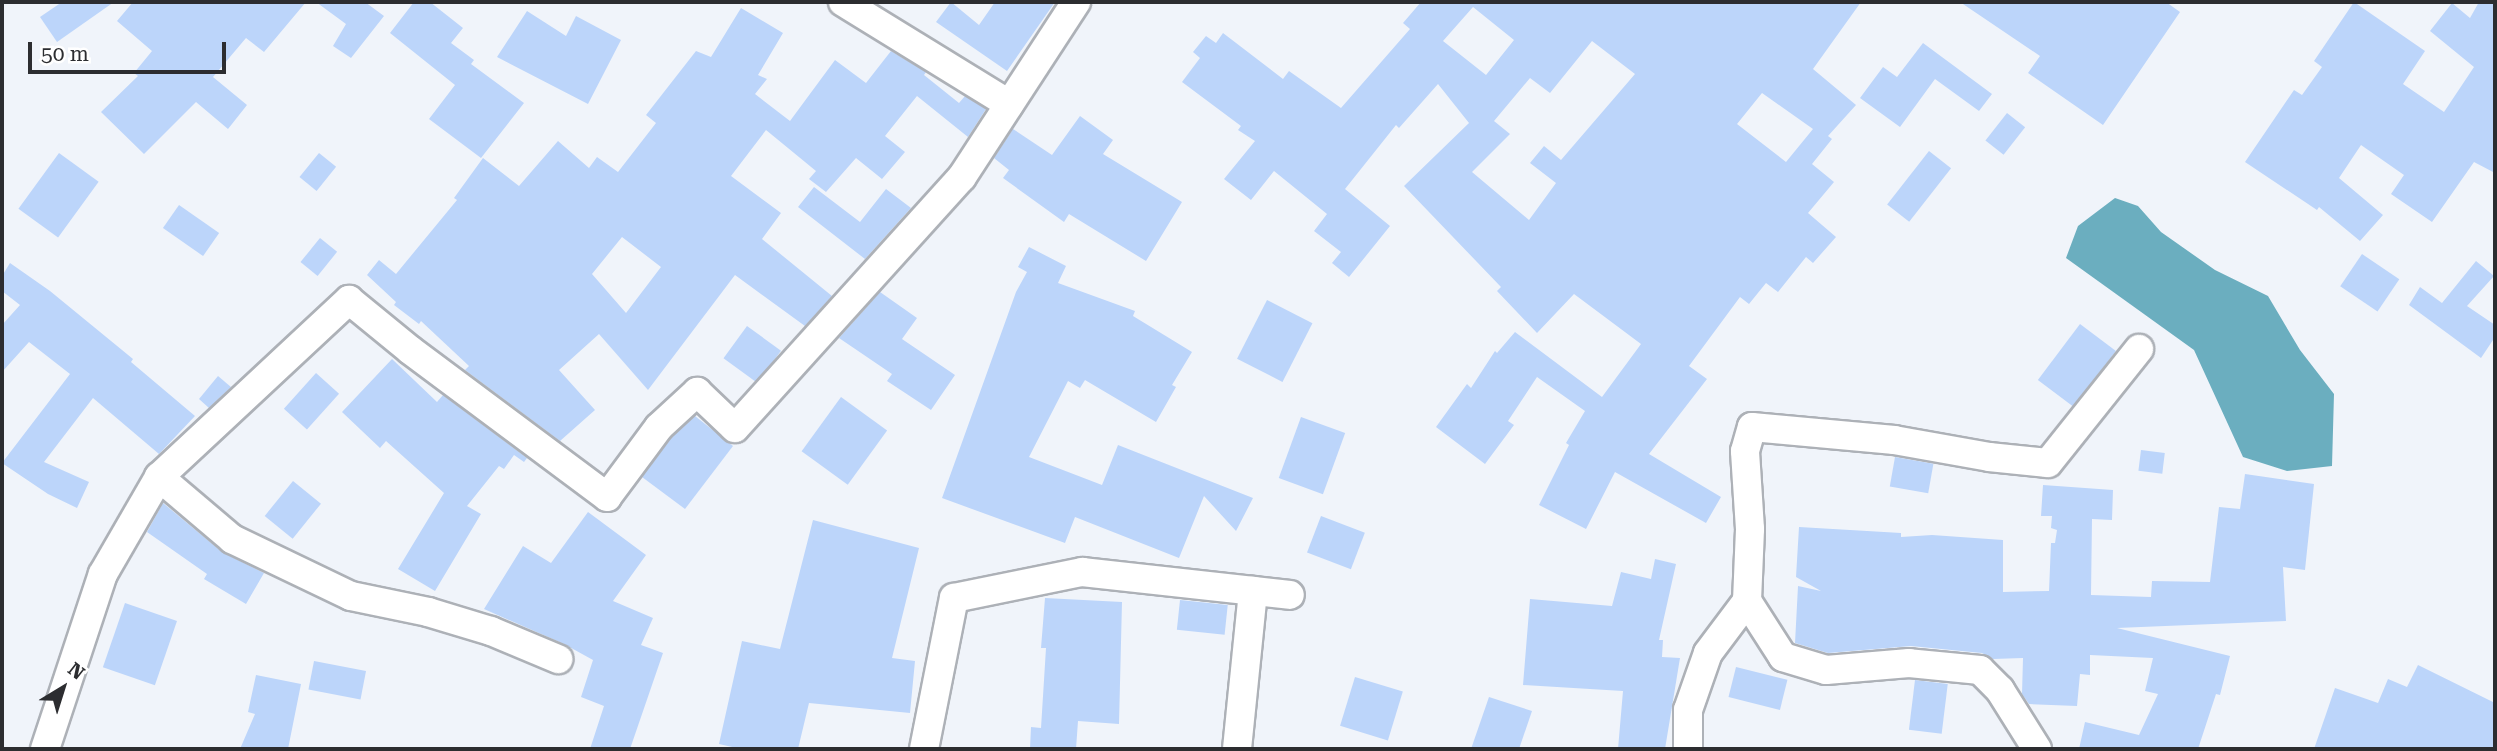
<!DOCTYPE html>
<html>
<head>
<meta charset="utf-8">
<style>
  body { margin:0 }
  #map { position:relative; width:2497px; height:751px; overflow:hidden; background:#f0f4fa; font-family:"Roboto Serif",serif }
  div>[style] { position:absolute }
  .water>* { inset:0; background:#6baebf }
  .building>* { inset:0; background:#bcd5fa; transform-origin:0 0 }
  .roads { filter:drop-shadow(2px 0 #adb1b7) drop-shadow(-2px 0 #adb1b7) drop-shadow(0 2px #adb1b7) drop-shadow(0 -2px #adb1b7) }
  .minor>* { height:28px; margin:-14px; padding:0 14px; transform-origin:14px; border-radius:14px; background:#fff }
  span { translate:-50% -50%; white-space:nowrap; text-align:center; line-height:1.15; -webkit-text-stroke:5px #fff; paint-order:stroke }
  .frame { position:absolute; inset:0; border:4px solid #2c2d30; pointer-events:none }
  .north { position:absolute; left:28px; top:653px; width:70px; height:70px; -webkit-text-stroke:5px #fff; paint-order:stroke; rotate:38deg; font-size:19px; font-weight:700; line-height:28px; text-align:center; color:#2c2d30 }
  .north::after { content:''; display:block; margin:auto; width:24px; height:32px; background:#2c2d30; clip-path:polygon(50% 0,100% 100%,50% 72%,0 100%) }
  .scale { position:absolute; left:28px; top:42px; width:198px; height:32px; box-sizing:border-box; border:4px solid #2c2d30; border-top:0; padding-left:9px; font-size:21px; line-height:24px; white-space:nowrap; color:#2c2d30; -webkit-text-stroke:5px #fff; paint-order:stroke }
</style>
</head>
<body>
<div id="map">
  <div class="water">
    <i style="clip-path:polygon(2115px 198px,2138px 206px,2161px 232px,2215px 270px,2268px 296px,2300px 350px,2334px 394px,2332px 466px,2287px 471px,2243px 457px,2194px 350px,2066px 258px,2078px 226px)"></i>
  </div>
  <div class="building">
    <i style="clip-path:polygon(62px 2px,114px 2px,57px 42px,40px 17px)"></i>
    <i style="clip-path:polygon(133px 2px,306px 2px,264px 52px,246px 38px,213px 77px,247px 105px,228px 129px,196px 102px,144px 154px,101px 112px,138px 76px,134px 73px,152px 51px,117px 21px)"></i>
    <i style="clip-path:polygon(316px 2px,365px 2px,384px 16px,351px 58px,333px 46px,346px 24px)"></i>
    <i style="clip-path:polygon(414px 2px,430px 2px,463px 28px,451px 43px,474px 60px,471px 64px,524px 103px,481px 158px,429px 119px,455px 85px,390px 33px)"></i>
    <i style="clip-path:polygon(951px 2px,979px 25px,995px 2px,1055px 2px,1007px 71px,936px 22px)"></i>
    <i style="clip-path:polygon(evenodd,1421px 2px,1861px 2px,1813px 69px,1856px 105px,1828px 136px,1832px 139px,1812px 164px,1834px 182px,1808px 213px,1836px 237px,1813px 263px,1806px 257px,1778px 292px,1766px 283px,1749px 304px,1740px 297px,1689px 366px,1707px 379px,1649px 454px,1721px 497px,1706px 523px,1615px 472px,1586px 529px,1539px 505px,1569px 445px,1566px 443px,1585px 411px,1537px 377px,1508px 421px,1514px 425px,1485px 464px,1436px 427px,1467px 384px,1471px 388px,1495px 351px,1497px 353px,1515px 332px,1602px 397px,1641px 344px,1574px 294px,1537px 333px,1497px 291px,1501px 287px,1404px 186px,1469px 123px,1438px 84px,1399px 128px,1396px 125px,1345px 189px,1390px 226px,1349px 277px,1332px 263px,1341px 252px,1314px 231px,1327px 214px,1274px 171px,1251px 200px,1224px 179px,1255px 141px,1238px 130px,1241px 126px,1182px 82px,1200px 58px,1193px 52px,1206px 36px,1216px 43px,1223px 33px,1283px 79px,1289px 71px,1341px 108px,1410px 29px,1403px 23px,1421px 2px,1473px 7px,1514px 40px,1486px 75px,1443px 41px,1473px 7px,1421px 2px,1592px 41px,1635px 74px,1561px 160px,1544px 146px,1530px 163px,1556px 183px,1529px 220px,1472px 172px,1510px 134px,1494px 121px,1530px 78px,1550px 93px,1592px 41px,1421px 2px,1762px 93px,1813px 129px,1786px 162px,1737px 124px,1762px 93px)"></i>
    <i style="clip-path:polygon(1960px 2px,2166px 2px,2180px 12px,2103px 125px,2028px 73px,2040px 56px)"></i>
    <i style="clip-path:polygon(2354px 2px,2425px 51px,2403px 84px,2444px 112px,2474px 67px,2430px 31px,2452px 3px,2470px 18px,2479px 2px,2495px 2px,2495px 173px,2474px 162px,2432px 222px,2391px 194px,2404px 175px,2361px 145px,2339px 178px,2383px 215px,2360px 241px,2319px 207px,2317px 210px,2245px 162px,2294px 90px,2302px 95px,2322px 67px,2314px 61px)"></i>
    <i style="clip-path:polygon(evenodd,741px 8px,783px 33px,758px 75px,767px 79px,755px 94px,790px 121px,835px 60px,866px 83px,891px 51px,926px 72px,924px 75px,959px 103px,965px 96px,986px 109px,968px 137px,917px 96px,885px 136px,905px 152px,882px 179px,856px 158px,826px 192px,809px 179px,816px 171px,766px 130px,731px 176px,781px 213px,762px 239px,832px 296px,805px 326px,735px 275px,648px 390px,599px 334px,559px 370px,595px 410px,560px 441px,465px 370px,469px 366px,421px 321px,419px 324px,394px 305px,396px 302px,367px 275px,379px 260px,396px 274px,457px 200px,454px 198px,483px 158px,519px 186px,558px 141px,589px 168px,597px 157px,618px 172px,656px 123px,646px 115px,696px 51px,711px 57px,741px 8px,622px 237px,661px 267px,626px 313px,592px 274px,622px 237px)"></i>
    <i style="clip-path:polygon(527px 11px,566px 36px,576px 16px,621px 40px,588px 104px,497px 57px)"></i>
    <i style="clip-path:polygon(1923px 43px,1992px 94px,1979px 111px,1935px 79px,1900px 127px,1860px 98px,1883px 67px,1897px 77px)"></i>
    <i style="left:2007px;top:113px;width:23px;height:35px;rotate:38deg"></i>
    <i style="clip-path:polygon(1080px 116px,1113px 140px,1103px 154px,1182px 202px,1146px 261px,1069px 214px,1064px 222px,1003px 178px,1009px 170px,994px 158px,1013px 129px,1052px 155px)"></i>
    <i style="left:1929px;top:151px;width:28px;height:68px;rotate:38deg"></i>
    <i style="left:59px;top:153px;width:49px;height:69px;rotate:36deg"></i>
    <i style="left:319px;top:153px;width:22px;height:31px;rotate:39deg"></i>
    <i style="clip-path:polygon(814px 187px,860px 222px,886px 189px,911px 208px,865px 259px,798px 207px)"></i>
    <i style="left:179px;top:205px;width:49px;height:28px;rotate:35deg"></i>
    <i style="left:320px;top:238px;width:22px;height:31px;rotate:39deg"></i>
    <i style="clip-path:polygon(1029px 247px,1066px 266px,1058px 283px,1135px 311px,1133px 316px,1192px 352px,1172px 385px,1176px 387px,1156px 422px,1085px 380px,1080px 388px,1068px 381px,1029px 457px,1102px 485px,1118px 445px,1253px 498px,1236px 531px,1204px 496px,1179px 558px,1075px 517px,1065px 543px,942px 498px,1016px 292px,1027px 272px,1018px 267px)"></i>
    <i style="left:2362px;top:254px;width:45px;height:39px;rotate:34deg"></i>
    <i style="clip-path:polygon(2476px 261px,2494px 276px,2467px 306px,2495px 325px,2495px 337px,2481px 358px,2409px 305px,2420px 287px,2442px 303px)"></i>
    <i style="clip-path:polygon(10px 263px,50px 291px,133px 359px,131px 362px,195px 416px,159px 454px,93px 398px,44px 462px,89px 482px,77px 508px,48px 494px,2px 463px,70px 374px,29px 342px,2px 372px,2px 325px,20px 305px,2px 291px,2px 276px)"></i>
    <i style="clip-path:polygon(880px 292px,917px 318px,902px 339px,955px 375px,931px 410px,887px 381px,892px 374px,839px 338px)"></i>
    <i style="left:1267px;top:300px;width:51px;height:66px;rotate:27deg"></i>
    <i style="left:2080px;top:324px;width:45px;height:70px;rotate:37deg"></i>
    <i style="left:747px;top:326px;width:42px;height:40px;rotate:36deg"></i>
    <i style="clip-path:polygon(392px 359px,437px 402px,443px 395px,527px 458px,524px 462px,514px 455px,504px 469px,499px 466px,467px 506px,481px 514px,435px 591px,398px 569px,444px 493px,386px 441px,380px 448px,342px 412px)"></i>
    <i style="left:316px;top:373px;width:31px;height:48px;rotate:42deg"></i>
    <i style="clip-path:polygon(218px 376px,231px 387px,209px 408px,199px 399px)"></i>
    <i style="left:841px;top:397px;width:57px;height:67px;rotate:36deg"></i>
    <i style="clip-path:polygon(695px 416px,733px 446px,685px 509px,642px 477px,671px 438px)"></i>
    <i style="left:1301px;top:417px;width:47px;height:65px;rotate:20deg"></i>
    <i style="left:2141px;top:450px;width:24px;height:21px;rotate:7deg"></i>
    <i style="left:1895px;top:457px;width:39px;height:30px;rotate:10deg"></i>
    <i style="clip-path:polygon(2245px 474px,2314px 484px,2305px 570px,2283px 567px,2286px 621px,2117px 628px,2230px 656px,2220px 695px,2216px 694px,2198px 749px,2079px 749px,2085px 722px,2139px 735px,2158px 694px,2145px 691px,2153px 658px,2090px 655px,2090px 675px,2080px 674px,2077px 706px,2029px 704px,2022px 694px,2023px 658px,1993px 659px,1982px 653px,1911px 646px,1828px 653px,1795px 643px,1798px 586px,1821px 591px,1796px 577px,1799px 527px,1901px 533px,1901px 537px,1932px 535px,2003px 540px,2003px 592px,2049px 591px,2051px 543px,2055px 543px,2057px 530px,2051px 528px,2052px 516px,2041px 516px,2043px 485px,2113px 490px,2112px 520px,2092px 519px,2091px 595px,2151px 597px,2152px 581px,2210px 582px,2219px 507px,2240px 509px)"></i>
    <i style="left:293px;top:481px;width:36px;height:45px;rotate:39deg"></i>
    <i style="clip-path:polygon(163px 503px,222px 552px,264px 573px,246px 604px,204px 579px,207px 574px,147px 532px)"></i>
    <i style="clip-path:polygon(588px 512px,646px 555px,613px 601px,653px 618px,641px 645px,663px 653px,630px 749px,590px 749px,604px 706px,581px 697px,593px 660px,564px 644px,484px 609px,523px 546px,551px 563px)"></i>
    <i style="left:1321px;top:516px;width:47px;height:39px;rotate:21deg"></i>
    <i style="clip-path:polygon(813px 520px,919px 548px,892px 658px,915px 661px,910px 713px,809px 703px,798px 749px,741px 749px,719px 744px,742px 641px,780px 649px)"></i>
    <i style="clip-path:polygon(1655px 559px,1676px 564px,1659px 640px,1663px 640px,1662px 657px,1680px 658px,1665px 749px,1618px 749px,1623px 691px,1523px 685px,1530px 599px,1612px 606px,1621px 572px,1651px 579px)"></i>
    <i style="clip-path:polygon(1045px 598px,1122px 602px,1119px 724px,1078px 721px,1076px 749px,1030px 749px,1031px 727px,1041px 728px,1046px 648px,1041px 648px)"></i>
    <i style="left:1180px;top:600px;width:48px;height:30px;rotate:6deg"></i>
    <i style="left:125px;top:603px;width:55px;height:68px;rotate:19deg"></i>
    <i style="left:314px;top:661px;width:53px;height:29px;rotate:11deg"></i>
    <i style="clip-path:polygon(2418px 665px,2495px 703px,2495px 749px,2314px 749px,2335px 688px,2378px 703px,2388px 679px,2407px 687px)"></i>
    <i style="left:1736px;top:667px;width:53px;height:31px;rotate:14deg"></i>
    <i style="clip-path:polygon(256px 675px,301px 684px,288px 749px,240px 749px,255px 714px,248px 712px)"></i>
    <i style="left:1355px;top:677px;width:50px;height:51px;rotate:17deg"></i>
    <i style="left:1915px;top:680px;width:33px;height:50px;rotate:7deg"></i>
    <i style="clip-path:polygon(1489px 697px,1532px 711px,1519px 749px,1471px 749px)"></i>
  </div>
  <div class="roads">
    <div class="minor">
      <i style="left:843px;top:2px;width:195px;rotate:31.6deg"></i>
      <i style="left:159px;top:477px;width:96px;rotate:40.3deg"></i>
      <i style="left:232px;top:539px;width:132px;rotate:25.6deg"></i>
      <i style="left:351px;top:596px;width:79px;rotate:11.7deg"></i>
      <i style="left:428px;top:612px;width:66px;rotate:16.8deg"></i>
      <i style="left:491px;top:631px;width:73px;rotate:22.7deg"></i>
      <i style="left:45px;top:749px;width:184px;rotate:-71.7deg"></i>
      <i style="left:103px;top:574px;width:112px;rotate:-60deg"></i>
      <i style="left:159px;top:477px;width:260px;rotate:-43deg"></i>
      <i style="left:349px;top:300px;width:79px;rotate:39.3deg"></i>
      <i style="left:410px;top:350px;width:246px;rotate:36.7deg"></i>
      <i style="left:607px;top:497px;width:87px;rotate:-53.4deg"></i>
      <i style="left:659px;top:427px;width:52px;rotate:-42.6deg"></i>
      <i style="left:697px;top:392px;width:52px;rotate:43.5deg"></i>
      <i style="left:735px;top:428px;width:338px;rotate:-47.9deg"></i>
      <i style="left:962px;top:177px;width:209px;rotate:-56.9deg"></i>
      <i style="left:924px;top:749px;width:154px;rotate:-78.8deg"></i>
      <i style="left:954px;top:598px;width:131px;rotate:-11.5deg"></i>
      <i style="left:1082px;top:572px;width:209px;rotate:6.3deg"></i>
      <i style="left:1237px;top:749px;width:159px;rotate:-84.2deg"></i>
      <i style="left:1688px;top:749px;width:39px;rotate:-90deg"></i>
      <i style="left:1688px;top:710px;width:60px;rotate:-70.7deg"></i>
      <i style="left:1708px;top:653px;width:65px;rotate:-53.1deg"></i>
      <i style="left:2037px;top:749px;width:70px;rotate:-122.1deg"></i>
      <i style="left:2000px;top:690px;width:28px;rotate:-135deg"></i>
      <i style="left:1980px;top:670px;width:71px;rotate:-174.4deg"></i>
      <i style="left:1909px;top:663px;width:83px;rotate:175.2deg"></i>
      <i style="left:1826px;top:670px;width:45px;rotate:-163.2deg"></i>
      <i style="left:1783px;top:657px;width:67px;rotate:-122.7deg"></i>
      <i style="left:1747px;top:601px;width:72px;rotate:-87.6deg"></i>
      <i style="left:1750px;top:529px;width:78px;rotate:-93.7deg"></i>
      <i style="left:1745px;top:451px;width:25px;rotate:-74deg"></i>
      <i style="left:1752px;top:427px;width:143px;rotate:5.2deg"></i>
      <i style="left:1894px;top:440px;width:97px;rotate:10.1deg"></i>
      <i style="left:1989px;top:457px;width:59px;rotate:5.8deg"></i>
      <i style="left:2048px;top:463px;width:146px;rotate:-51.4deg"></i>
    </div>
  </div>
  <div class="frame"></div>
  <div class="north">N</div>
  <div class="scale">50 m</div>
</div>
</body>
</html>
